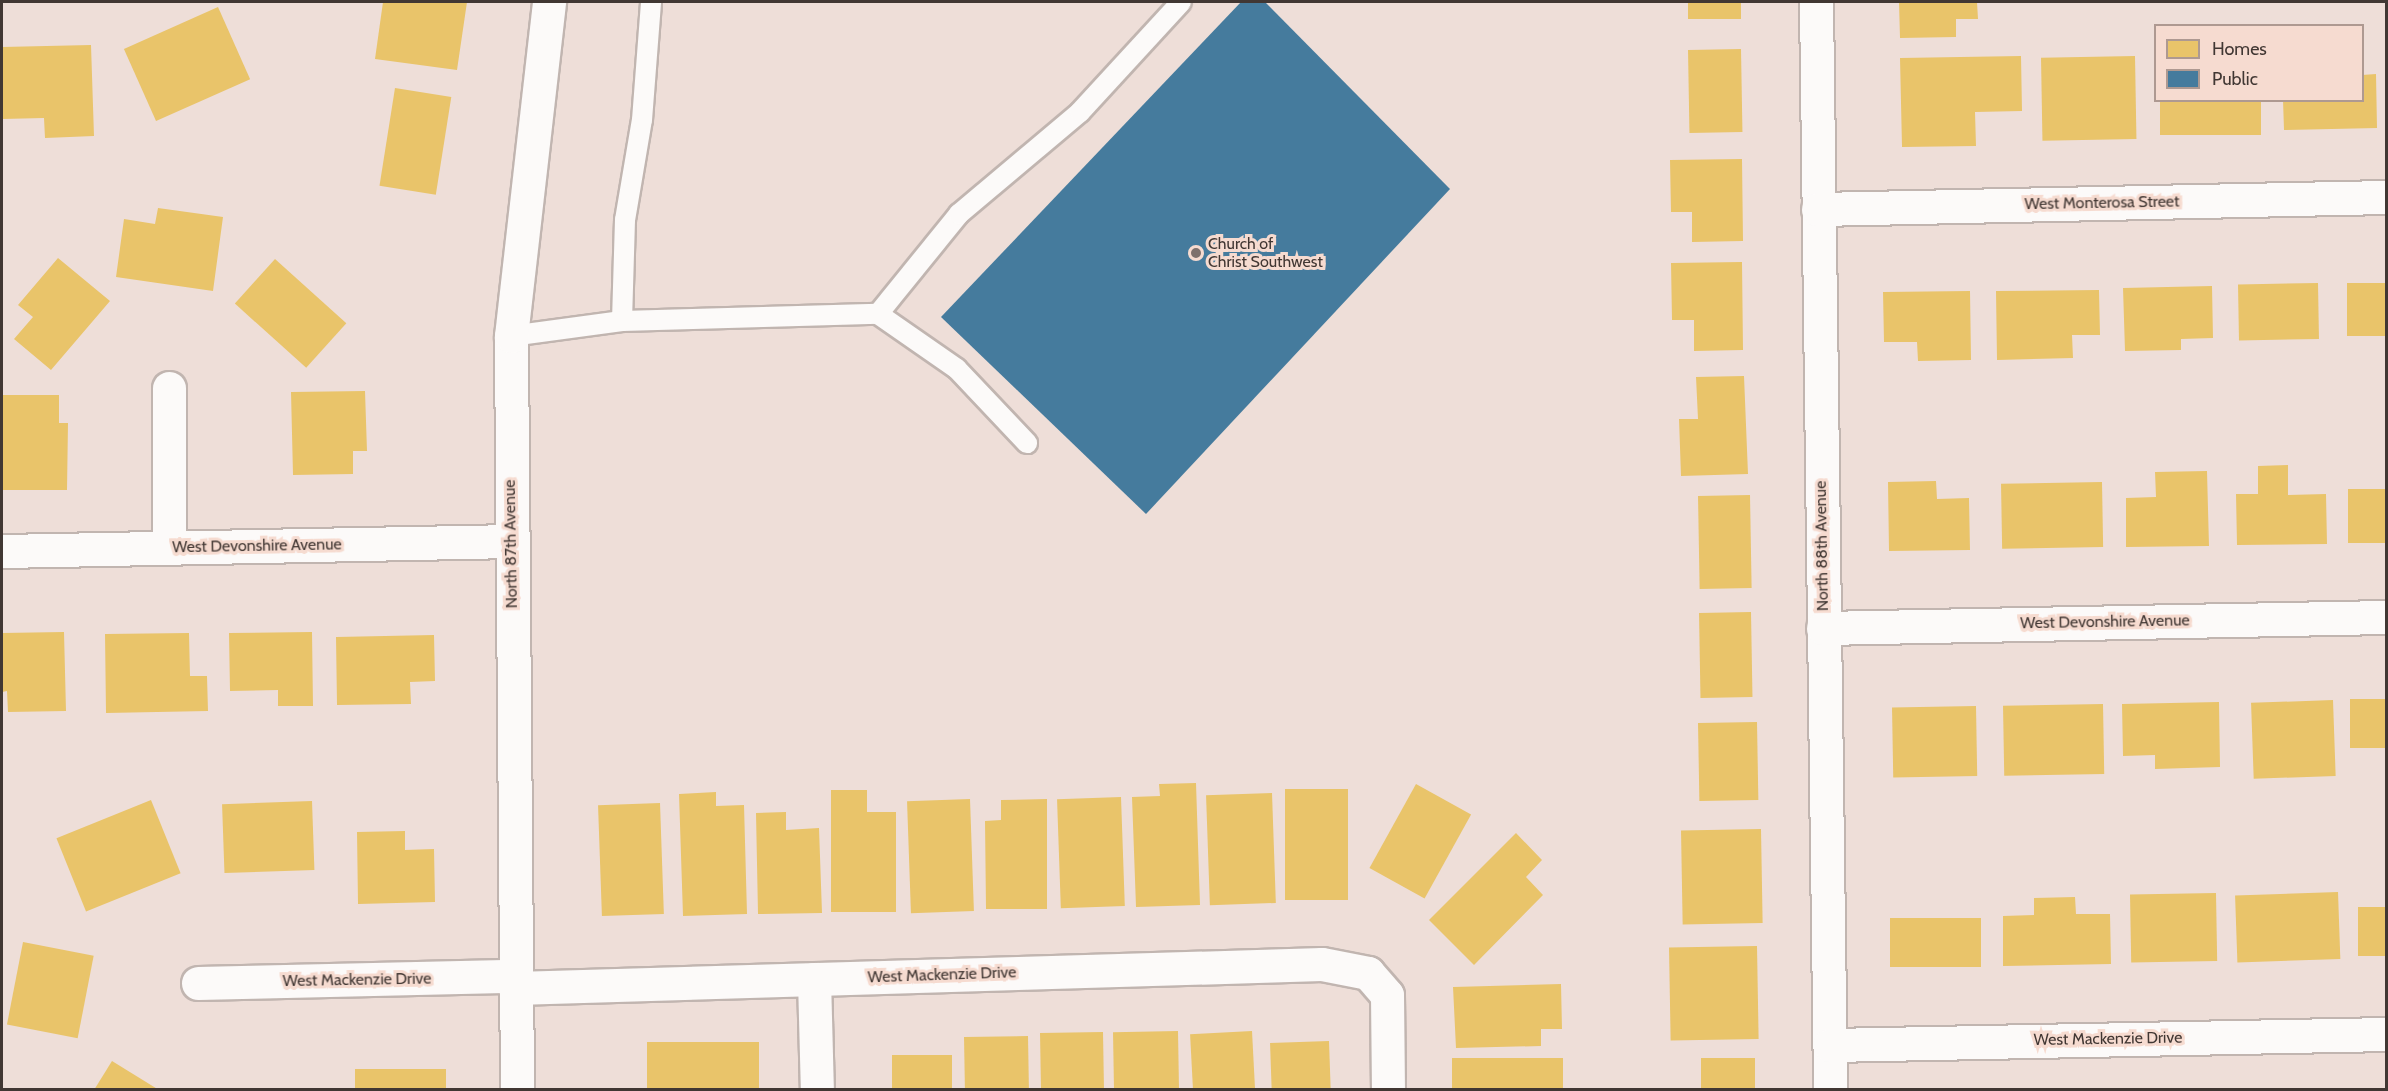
<!DOCTYPE html>
<html>
<head>
<meta charset="utf-8">
<style>
  body { margin:0 }
  #map { position:relative; width:2388px; height:1091px; overflow:hidden; background:#eeded8; font-family:Cabin,sans-serif }
  div>[style] { position:absolute }
  .homes>* { inset:0; background:#e9c46a; transform-origin:0 0 }
  .public>* { inset:0; background:#457b9d }
  .roads { filter:drop-shadow(2px 0 #c1b5b0) drop-shadow(-2px 0 #c1b5b0) drop-shadow(0 2px #c1b5b0) drop-shadow(0 -2px #c1b5b0) }
  .lane>* { height:20px; margin:-10px; padding:0 10px; transform-origin:10px; border-radius:10px; background:#fcfaf9 }
  .street>* { height:33px; margin:-16.5px; padding:0 16.5px; transform-origin:16.5px; border-radius:16.5px; background:#fcfaf9 }
  .secondary>* { height:33px; margin:-16.5px; padding:0 16.5px; transform-origin:16.5px; border-radius:16.5px; background:#fcfaf9 }
  .dots>* { width:16px; height:16px; translate:-50% -50%; box-sizing:border-box; border:3px solid #f6dbd0; border-radius:50% }
  span { translate:-50% -50%; white-space:nowrap; text-align:center; line-height:1.15; -webkit-text-stroke:6px #f6dbd0; paint-order:stroke }
  .street-label { font-size:16px; color:#413733 }
  .poi-label { font-size:16px; color:#413733 }
  .left { translate:0 -50%; text-align:left }
  .frame { position:absolute; inset:0; border:3px solid #413733; pointer-events:none }
  .legend { position:absolute; left:2154px; top:24px; width:210px; height:78px; box-sizing:border-box; background:#f6dbd0; border:2px solid #ae9991; margin:0; padding:8px 10px; list-style:none; font-size:18px; color:#413733 }
  .legend li { display:flex; align-items:center; gap:12px; height:30px }
  .legend b { width:30px; border:2px solid #ae9991 }
</style>
</head>
<body>
<div id="map">
  <div class="homes">
    <i style="clip-path:polygon(383px 2px,467px 2px,457px 70px,375px 59px)"></i>
    <i style="left:1688px;top:2px;width:53px;height:17px"></i>
    <i style="clip-path:polygon(1899px 2px,1977px 2px,1978px 19px,1956px 19px,1956px 37px,1900px 38px)"></i>
    <i style="left:218px;top:7px;width:79px;height:103px;rotate:66deg"></i>
    <i style="clip-path:polygon(91px 45px,94px 136px,45px 138px,44px 118px,2px 119px,2px 47px)"></i>
    <i style="left:1741px;top:49px;width:83px;height:53px;rotate:89deg"></i>
    <i style="clip-path:polygon(2021px 56px,2022px 111px,1975px 112px,1976px 146px,1902px 147px,1900px 58px)"></i>
    <i style="left:2135px;top:56px;width:83px;height:94px;rotate:89deg"></i>
    <i style="clip-path:polygon(2376px 74px,2377px 128px,2284px 130px,2283px 100px,2362px 100px,2362px 75px)"></i>
    <i style="left:395px;top:88px;width:57px;height:99px;rotate:9deg"></i>
    <i style="left:2160px;top:100px;width:101px;height:35px"></i>
    <i style="clip-path:polygon(1742px 159px,1743px 241px,1692px 242px,1692px 212px,1671px 212px,1670px 160px)"></i>
    <i style="clip-path:polygon(158px 208px,223px 217px,213px 291px,116px 277px,124px 219px,155px 224px)"></i>
    <i style="clip-path:polygon(58px 258px,110px 301px,51px 370px,14px 339px,33px 317px,18px 305px)"></i>
    <i style="left:275px;top:259px;width:96px;height:60px;rotate:42deg"></i>
    <i style="clip-path:polygon(1742px 262px,1743px 350px,1694px 351px,1694px 320px,1672px 320px,1671px 263px)"></i>
    <i style="left:2318px;top:283px;width:56px;height:80px;rotate:89deg"></i>
    <i style="left:2386px;top:283px;width:53px;height:39px;rotate:90deg"></i>
    <i style="clip-path:polygon(2212px 286px,2213px 338px,2181px 339px,2181px 350px,2125px 351px,2123px 288px)"></i>
    <i style="clip-path:polygon(2099px 290px,2100px 335px,2072px 335px,2073px 358px,1997px 360px,1996px 291px)"></i>
    <i style="clip-path:polygon(1970px 291px,1971px 360px,1918px 361px,1917px 342px,1884px 342px,1883px 292px)"></i>
    <i style="clip-path:polygon(1744px 376px,1748px 474px,1681px 476px,1679px 419px,1698px 419px,1696px 377px)"></i>
    <i style="clip-path:polygon(365px 391px,367px 451px,353px 451px,353px 474px,293px 475px,291px 392px)"></i>
    <i style="clip-path:polygon(2px 395px,59px 395px,59px 423px,68px 423px,67px 490px,2px 490px)"></i>
    <i style="clip-path:polygon(2288px 465px,2288px 495px,2326px 494px,2327px 544px,2237px 545px,2236px 494px,2258px 494px,2258px 466px)"></i>
    <i style="clip-path:polygon(2207px 471px,2209px 546px,2126px 547px,2126px 498px,2156px 497px,2155px 472px)"></i>
    <i style="clip-path:polygon(1936px 481px,1937px 499px,1969px 498px,1970px 550px,1889px 551px,1888px 482px)"></i>
    <i style="left:2102px;top:482px;width:65px;height:101px;rotate:89deg"></i>
    <i style="left:2386px;top:489px;width:54px;height:38px;rotate:90deg"></i>
    <i style="left:1750px;top:495px;width:93px;height:52px;rotate:89deg"></i>
    <i style="left:1751px;top:612px;width:85px;height:52px;rotate:89deg"></i>
    <i style="clip-path:polygon(64px 632px,66px 711px,8px 712px,7px 691px,2px 692px,2px 633px)"></i>
    <i style="clip-path:polygon(312px 632px,313px 706px,278px 706px,278px 690px,230px 691px,229px 633px)"></i>
    <i style="clip-path:polygon(189px 633px,190px 676px,207px 676px,208px 711px,106px 713px,105px 634px)"></i>
    <i style="clip-path:polygon(434px 635px,435px 681px,410px 682px,411px 704px,337px 705px,336px 637px)"></i>
    <i style="left:2386px;top:699px;width:49px;height:36px;rotate:90deg"></i>
    <i style="left:2333px;top:700px;width:76px;height:82px;rotate:88deg"></i>
    <i style="clip-path:polygon(2219px 702px,2220px 767px,2155px 769px,2155px 755px,2123px 756px,2122px 704px)"></i>
    <i style="left:2103px;top:704px;width:70px;height:100px;rotate:89deg"></i>
    <i style="left:1976px;top:706px;width:70px;height:84px;rotate:89deg"></i>
    <i style="left:1757px;top:722px;width:78px;height:59px;rotate:89deg"></i>
    <i style="clip-path:polygon(1196px 783px,1200px 905px,1136px 907px,1132px 797px,1160px 796px,1159px 784px)"></i>
    <i style="left:1416px;top:784px;width:63px;height:96px;rotate:29deg"></i>
    <i style="left:1285px;top:789px;width:63px;height:111px"></i>
    <i style="clip-path:polygon(831px 790px,867px 790px,867px 812px,896px 812px,896px 912px,831px 912px)"></i>
    <i style="clip-path:polygon(716px 792px,716px 806px,744px 805px,747px 914px,683px 916px,679px 794px)"></i>
    <i style="left:1272px;top:793px;width:110px;height:66px;rotate:88deg"></i>
    <i style="left:1121px;top:797px;width:109px;height:64px;rotate:88deg"></i>
    <i style="left:970px;top:799px;width:112px;height:63px;rotate:88deg"></i>
    <i style="clip-path:polygon(1047px 799px,1047px 909px,986px 909px,985px 821px,1001px 820px,1001px 800px)"></i>
    <i style="left:151px;top:800px;width:79px;height:102px;rotate:68deg"></i>
    <i style="left:312px;top:801px;width:69px;height:90px;rotate:88deg"></i>
    <i style="left:660px;top:803px;width:111px;height:62px;rotate:88deg"></i>
    <i style="clip-path:polygon(786px 812px,786px 830px,819px 828px,822px 913px,758px 914px,756px 813px)"></i>
    <i style="left:1761px;top:829px;width:94px;height:80px;rotate:89deg"></i>
    <i style="clip-path:polygon(405px 831px,405px 850px,434px 849px,435px 902px,358px 904px,357px 832px)"></i>
    <i style="clip-path:polygon(1516px 833px,1542px 860px,1526px 877px,1543px 895px,1474px 965px,1429px 920px)"></i>
    <i style="left:2338px;top:892px;width:67px;height:103px;rotate:88deg"></i>
    <i style="left:2216px;top:893px;width:68px;height:86px;rotate:89deg"></i>
    <i style="clip-path:polygon(2075px 897px,2076px 914px,2110px 914px,2111px 964px,2003px 966px,2003px 916px,2034px 915px,2034px 898px)"></i>
    <i style="left:2358px;top:907px;width:28px;height:49px"></i>
    <i style="left:1981px;top:918px;width:49px;height:91px;rotate:90deg"></i>
    <i style="left:23px;top:942px;width:72px;height:84px;rotate:11deg"></i>
    <i style="left:1757px;top:946px;width:93px;height:88px;rotate:89deg"></i>
    <i style="clip-path:polygon(1561px 984px,1562px 1029px,1541px 1029px,1541px 1046px,1456px 1048px,1453px 987px)"></i>
    <i style="left:1178px;top:1031px;width:59px;height:65px;rotate:89deg"></i>
    <i style="left:1252px;top:1031px;width:59px;height:62px;rotate:87deg"></i>
    <i style="left:1103px;top:1032px;width:58px;height:63px;rotate:89deg"></i>
    <i style="left:1028px;top:1036px;width:54px;height:64px;rotate:89deg"></i>
    <i style="left:1329px;top:1041px;width:49px;height:59px;rotate:88deg"></i>
    <i style="left:759px;top:1042px;width:48px;height:112px;rotate:90deg"></i>
    <i style="left:952px;top:1055px;width:35px;height:60px;rotate:90deg"></i>
    <i style="left:1563px;top:1058px;width:32px;height:111px;rotate:90deg"></i>
    <i style="left:1755px;top:1058px;width:32px;height:54px;rotate:90deg"></i>
    <i style="clip-path:polygon(112px 1061px,159px 1090px,94px 1090px)"></i>
    <i style="left:446px;top:1069px;width:21px;height:91px;rotate:90deg"></i>
  </div>
  <div class="public">
    <i style="clip-path:polygon(1241px 2px,1265px 2px,1450px 189px,1146px 514px,941px 317px)"></i>
  </div>
  <div class="roads">
    <div class="lane">
      <i style="left:878px;top:314px;width:129px;rotate:-51deg"></i>
      <i style="left:959px;top:214px;width:158px;rotate:-40.1deg"></i>
      <i style="left:1080px;top:112px;width:149px;rotate:-47.4deg"></i>
      <i style="left:622px;top:321px;width:101px;rotate:-88.3deg"></i>
      <i style="left:625px;top:220px;width:101px;rotate:-80.4deg"></i>
      <i style="left:642px;top:120px;width:118px;rotate:-85.6deg"></i>
      <i style="left:511px;top:336px;width:112px;rotate:-7.7deg"></i>
      <i style="left:622px;top:321px;width:256px;rotate:-1.6deg"></i>
      <i style="left:878px;top:314px;width:96px;rotate:34.8deg"></i>
      <i style="left:957px;top:369px;width:102px;rotate:46.6deg"></i>
    </div>
    <div class="street">
      <i style="left:1816px;top:2px;width:1088px;rotate:89.26deg"></i>
      <i style="left:1818px;top:209px;width:568px;rotate:-1.21deg"></i>
      <i style="left:169px;top:388px;width:160px;rotate:90deg"></i>
      <i style="left:2px;top:551px;width:510px;rotate:-1.12deg"></i>
      <i style="left:1823px;top:628px;width:563px;rotate:-1.12deg"></i>
      <i style="left:814px;top:979px;width:111px;rotate:88.5deg"></i>
      <i style="left:198px;top:983px;width:317px;rotate:-1.3deg"></i>
      <i style="left:515px;top:988px;width:807px;rotate:-1.7deg"></i>
      <i style="left:1322px;top:964px;width:47px;rotate:11.1deg"></i>
      <i style="left:1368px;top:973px;width:29px;rotate:49deg"></i>
      <i style="left:1387px;top:995px;width:95px;rotate:89.4deg"></i>
      <i style="left:1830px;top:1045px;width:556px;rotate:-1.13deg"></i>
    </div>
    <div class="secondary">
      <i style="left:517px;top:1090px;width:754px;rotate:-90.46deg"></i>
      <i style="left:511px;top:336px;width:336px;rotate:-83.5deg"></i>
    </div>
  </div>
  <div class="dots">
    <i style="left:1196px;top:253px;background:#7e716d"></i>
  </div>
  <div class="street-label">
    <span style="left:2102px;top:203px;rotate:-1deg">West Monterosa Street</span>
    <span style="left:511px;top:544px;rotate:-91deg">North 87th Avenue</span>
    <span style="left:257px;top:546px;rotate:-1deg">West Devonshire Avenue</span>
    <span style="left:1822px;top:546px;rotate:-91deg">North 88th Avenue</span>
    <span style="left:2105px;top:622px;rotate:-1deg">West Devonshire Avenue</span>
    <span style="left:942px;top:975px;rotate:-2deg">West Mackenzie Drive</span>
    <span style="left:357px;top:980px;rotate:-1deg">West Mackenzie Drive</span>
    <span style="left:2108px;top:1039px;rotate:-1deg">West Mackenzie Drive</span>
  </div>
  <div class="poi-label">
    <span class="left" style="left:1208px;top:253px">Church of<br>Christ Southwest</span>
  </div>
  <div class="frame"></div>
  <ul class="legend">
  <li><b style="height:16px;background:#e9c46a"></b>Homes</li>
  <li><b style="height:16px;background:#457b9d"></b>Public</li>
  </ul>
</div>
</body>
</html>
